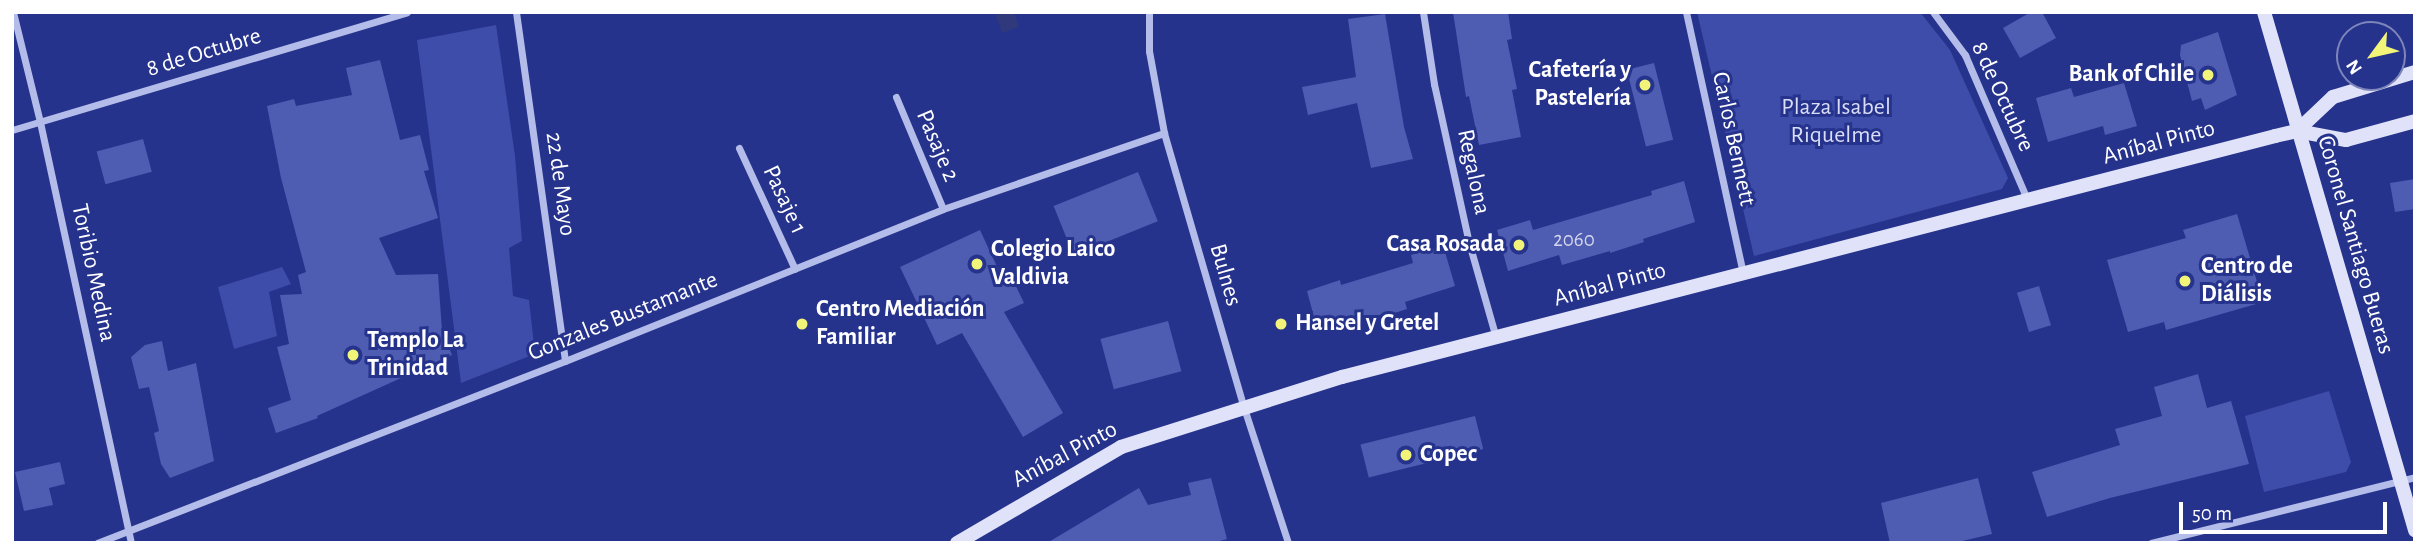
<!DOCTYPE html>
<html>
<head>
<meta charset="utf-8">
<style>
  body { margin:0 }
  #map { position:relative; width:2427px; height:555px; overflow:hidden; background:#26338c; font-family:"Alegreya Sans",sans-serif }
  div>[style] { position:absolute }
  .green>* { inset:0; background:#3e4daa }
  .water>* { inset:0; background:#2f397c }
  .building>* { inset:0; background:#4e5cb2; transform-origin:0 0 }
  .street>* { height:7px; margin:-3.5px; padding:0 3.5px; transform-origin:3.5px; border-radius:3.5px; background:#b4bcea }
  .secondary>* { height:14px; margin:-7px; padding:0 7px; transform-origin:7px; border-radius:7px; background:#dfe2f8 }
  .dots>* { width:19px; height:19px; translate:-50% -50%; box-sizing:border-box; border:4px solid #26338c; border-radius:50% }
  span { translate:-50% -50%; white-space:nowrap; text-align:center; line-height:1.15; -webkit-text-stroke:6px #26338c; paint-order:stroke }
  .number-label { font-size:21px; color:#d3d6ec }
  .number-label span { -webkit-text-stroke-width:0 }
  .street-label { font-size:24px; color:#fff }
  .poi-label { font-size:24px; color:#fff; font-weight:700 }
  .right { translate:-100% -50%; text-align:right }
  .left { translate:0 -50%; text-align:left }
  .park-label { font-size:24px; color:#d9ddf8 }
  .frame { position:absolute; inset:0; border:14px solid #fff; pointer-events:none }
  .north { position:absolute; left:2336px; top:21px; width:70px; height:70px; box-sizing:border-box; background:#26338c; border:2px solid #7d85ba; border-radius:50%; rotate:237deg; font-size:19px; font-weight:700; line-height:28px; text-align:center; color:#fff }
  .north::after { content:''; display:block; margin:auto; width:24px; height:32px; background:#f2f479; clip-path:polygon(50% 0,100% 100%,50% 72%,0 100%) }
  .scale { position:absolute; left:2179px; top:502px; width:208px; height:32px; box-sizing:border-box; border:4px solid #fff; border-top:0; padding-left:9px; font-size:21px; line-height:24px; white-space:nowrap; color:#fff; -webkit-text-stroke:5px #26338c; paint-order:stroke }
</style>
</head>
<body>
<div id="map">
  <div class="green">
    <i style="clip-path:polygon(1697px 12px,1920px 12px,1950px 50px,2008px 178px,2002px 189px,1754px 256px)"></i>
    <i style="clip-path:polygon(496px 25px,515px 156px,522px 241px,509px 248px,513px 296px,529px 300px,535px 354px,461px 383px,417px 40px)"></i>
    <i style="clip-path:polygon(282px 267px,291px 284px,269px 292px,277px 336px,234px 349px,218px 287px)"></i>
    <i style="clip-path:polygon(2329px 391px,2351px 462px,2346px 472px,2264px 492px,2245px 416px)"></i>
  </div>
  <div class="water">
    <i style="clip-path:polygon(995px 12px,1014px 12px,1019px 27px,1002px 33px)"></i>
  </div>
  <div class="building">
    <i style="clip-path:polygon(1453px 12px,1508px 12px,1512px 39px,1507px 40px,1517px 89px,1512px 90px,1521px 137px,1479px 145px,1469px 96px,1466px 97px)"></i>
    <i style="clip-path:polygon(2031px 12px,2042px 12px,2056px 38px,2020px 58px,2003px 28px)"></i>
    <i style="clip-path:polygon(1385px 14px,1404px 127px,1413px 159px,1371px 168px,1357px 103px,1308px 115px,1302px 87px,1356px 77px,1348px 19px)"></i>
    <i style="clip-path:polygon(2218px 32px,2237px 95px,2205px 110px,2201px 98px,2192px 101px,2180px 55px,2181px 45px)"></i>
    <i style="clip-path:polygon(380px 60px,400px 140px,420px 135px,429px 170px,424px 171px,438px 218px,379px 238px,396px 275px,438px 274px,442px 331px,452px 355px,317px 416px,318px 418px,276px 433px,268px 408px,291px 400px,277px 347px,289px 344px,280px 295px,302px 294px,298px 275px,306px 272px,281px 178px,267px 106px,294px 99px,296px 106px,352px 95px,346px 68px)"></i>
    <i style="left:1654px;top:63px;width:79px;height:28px;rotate:76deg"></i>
    <i style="clip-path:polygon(2124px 83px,2137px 126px,2105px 135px,2103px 126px,2048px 142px,2036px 98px,2071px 88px,2074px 97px)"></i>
    <i style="left:143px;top:139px;width:34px;height:48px;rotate:75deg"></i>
    <i style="left:1138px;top:172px;width:53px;height:91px;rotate:68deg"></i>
    <i style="clip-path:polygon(2415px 179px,2415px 209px,2395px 212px,2390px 183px)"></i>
    <i style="clip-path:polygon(1684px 181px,1695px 222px,1643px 239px,1644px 242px,1610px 253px,1610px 251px,1562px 265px,1559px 255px,1508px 271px,1497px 230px,1530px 220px,1533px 230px,1652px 195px,1651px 191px)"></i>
    <i style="clip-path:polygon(2237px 214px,2263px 302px,2166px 330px,2164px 322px,2128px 332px,2107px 260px,2186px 238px,2183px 230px)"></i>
    <i style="clip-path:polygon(980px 230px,1006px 286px,1014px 282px,1024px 303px,1004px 312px,1063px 413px,1023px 437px,962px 333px,937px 345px,900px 267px)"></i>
    <i style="clip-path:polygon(1443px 245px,1455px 286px,1405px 302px,1407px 309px,1373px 320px,1372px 315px,1318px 332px,1307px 291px,1340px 280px,1341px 285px,1413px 263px,1411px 255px)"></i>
    <i style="left:2039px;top:286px;width:41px;height:23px;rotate:73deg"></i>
    <i style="left:1168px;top:321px;width:52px;height:70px;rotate:75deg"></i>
    <i style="clip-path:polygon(162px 341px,168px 371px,196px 363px,214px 461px,170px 478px,161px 464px,154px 433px,159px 431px,149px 387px,139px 389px,131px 357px,145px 345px)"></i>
    <i style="clip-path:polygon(2198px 374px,2207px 408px,2231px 401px,2249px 464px,2110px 498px,2047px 517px,2032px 472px,2120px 445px,2115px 429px,2162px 416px,2154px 387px)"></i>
    <i style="left:1475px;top:416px;width:34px;height:118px;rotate:76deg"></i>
    <i style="clip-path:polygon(60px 462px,65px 484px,49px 488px,53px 505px,24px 511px,15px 472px)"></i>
    <i style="clip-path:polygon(1211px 478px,1227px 539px,1212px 543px,1047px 543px,1139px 488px,1148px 505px,1191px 495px,1188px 483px)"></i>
    <i style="clip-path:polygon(1978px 478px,1992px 534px,1954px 543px,1890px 543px,1881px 503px)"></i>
  </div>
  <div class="street">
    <i style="left:13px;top:12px;width:113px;rotate:76.2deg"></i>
    <i style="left:40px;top:122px;width:431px;rotate:77.8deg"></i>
    <i style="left:516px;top:12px;width:352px;rotate:82deg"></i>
    <i style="left:1149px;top:12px;width:39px;rotate:90deg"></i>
    <i style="left:1149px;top:51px;width:83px;rotate:79.6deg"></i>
    <i style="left:1164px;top:133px;width:286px;rotate:73.8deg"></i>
    <i style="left:1244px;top:408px;width:142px;rotate:71.9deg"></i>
    <i style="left:1423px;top:12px;width:73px;rotate:81.3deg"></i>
    <i style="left:1434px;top:84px;width:163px;rotate:77.6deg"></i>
    <i style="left:1469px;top:243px;width:99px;rotate:74.1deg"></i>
    <i style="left:1686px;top:12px;width:268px;rotate:77.7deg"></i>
    <i style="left:1933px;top:12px;width:54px;rotate:53.3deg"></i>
    <i style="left:1965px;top:55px;width:159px;rotate:66.7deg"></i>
    <i style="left:896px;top:97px;width:121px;rotate:67.2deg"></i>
    <i style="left:12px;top:130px;width:412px;rotate:-16.6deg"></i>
    <i style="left:739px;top:148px;width:133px;rotate:65.2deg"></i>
    <i style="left:97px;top:543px;width:502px;rotate:-21.25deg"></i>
    <i style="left:565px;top:361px;width:407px;rotate:-21.9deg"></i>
    <i style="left:943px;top:209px;width:234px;rotate:-19deg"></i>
    <i style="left:2151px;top:543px;width:272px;rotate:-14deg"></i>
  </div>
  <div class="secondary">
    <i style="left:2264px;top:12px;width:540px;rotate:73.75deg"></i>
    <i style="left:2297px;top:131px;width:50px;rotate:-43.4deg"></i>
    <i style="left:2333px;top:97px;width:86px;rotate:-17deg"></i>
    <i style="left:957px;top:543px;width:190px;rotate:-30.3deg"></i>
    <i style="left:1121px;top:447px;width:232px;rotate:-17.6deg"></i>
    <i style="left:1342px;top:377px;width:964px;rotate:-14.48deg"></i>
    <i style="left:2275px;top:136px;width:23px;rotate:-13deg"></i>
    <i style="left:2297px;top:131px;width:50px;rotate:10.4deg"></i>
    <i style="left:2346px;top:140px;width:72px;rotate:-15.4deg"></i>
  </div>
  <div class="dots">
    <i style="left:2208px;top:75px;background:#f2f479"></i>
    <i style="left:1645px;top:85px;background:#f2f479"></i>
    <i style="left:1519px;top:245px;background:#f2f479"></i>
    <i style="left:977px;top:264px;background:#f2f479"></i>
    <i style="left:2185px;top:281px;background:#f2f479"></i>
    <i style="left:802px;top:324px;background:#f2f479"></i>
    <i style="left:1281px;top:324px;background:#f2f479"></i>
    <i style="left:353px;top:355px;background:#f2f479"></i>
    <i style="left:1406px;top:455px;background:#f2f479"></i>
  </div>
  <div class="number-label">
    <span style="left:1574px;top:240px">2060</span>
  </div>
  <div class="street-label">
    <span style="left:204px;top:53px;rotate:-17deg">8 de Octubre</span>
    <span style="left:2002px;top:97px;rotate:65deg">8 de Octubre</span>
    <span style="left:1733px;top:139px;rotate:78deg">Carlos Bennett</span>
    <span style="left:2159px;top:143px;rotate:-15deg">Aníbal Pinto</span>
    <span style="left:937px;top:146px;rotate:67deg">Pasaje 2</span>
    <span style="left:1473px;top:172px;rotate:78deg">Regalona</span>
    <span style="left:560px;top:184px;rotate:82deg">22 de Mayo</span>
    <span style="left:784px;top:200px;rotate:65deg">Pasaje 1</span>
    <span style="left:2355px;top:245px;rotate:74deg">Coronel Santiago Bueras</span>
    <span style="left:93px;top:273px;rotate:78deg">Toribio Medina</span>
    <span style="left:1225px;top:275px;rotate:74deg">Bulnes</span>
    <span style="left:1610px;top:285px;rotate:-15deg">Aníbal Pinto</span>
    <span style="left:623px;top:317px;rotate:-22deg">Gonzales Bustamante</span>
    <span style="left:1065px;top:455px;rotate:-28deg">Aníbal Pinto</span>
  </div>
  <div class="poi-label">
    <span class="right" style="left:1631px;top:85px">Cafetería y<br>Pastelería</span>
    <span class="right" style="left:2194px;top:75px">Bank of Chile</span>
    <span class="right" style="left:1505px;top:245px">Casa Rosada</span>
    <span class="left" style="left:991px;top:264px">Colegio Laico<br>Valdivia</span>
    <span class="left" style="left:2201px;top:281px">Centro de<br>Diálisis</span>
    <span class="left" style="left:816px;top:324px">Centro Mediación<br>Familiar</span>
    <span class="left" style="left:1295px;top:324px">Hansel y Gretel</span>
    <span class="left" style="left:367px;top:355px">Templo La<br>Trinidad</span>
    <span class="left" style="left:1420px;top:455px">Copec</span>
  </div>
  <div class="park-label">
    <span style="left:1836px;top:122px">Plaza Isabel<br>Riquelme</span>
  </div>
  <div class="frame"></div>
  <div class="north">N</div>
  <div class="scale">50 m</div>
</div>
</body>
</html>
